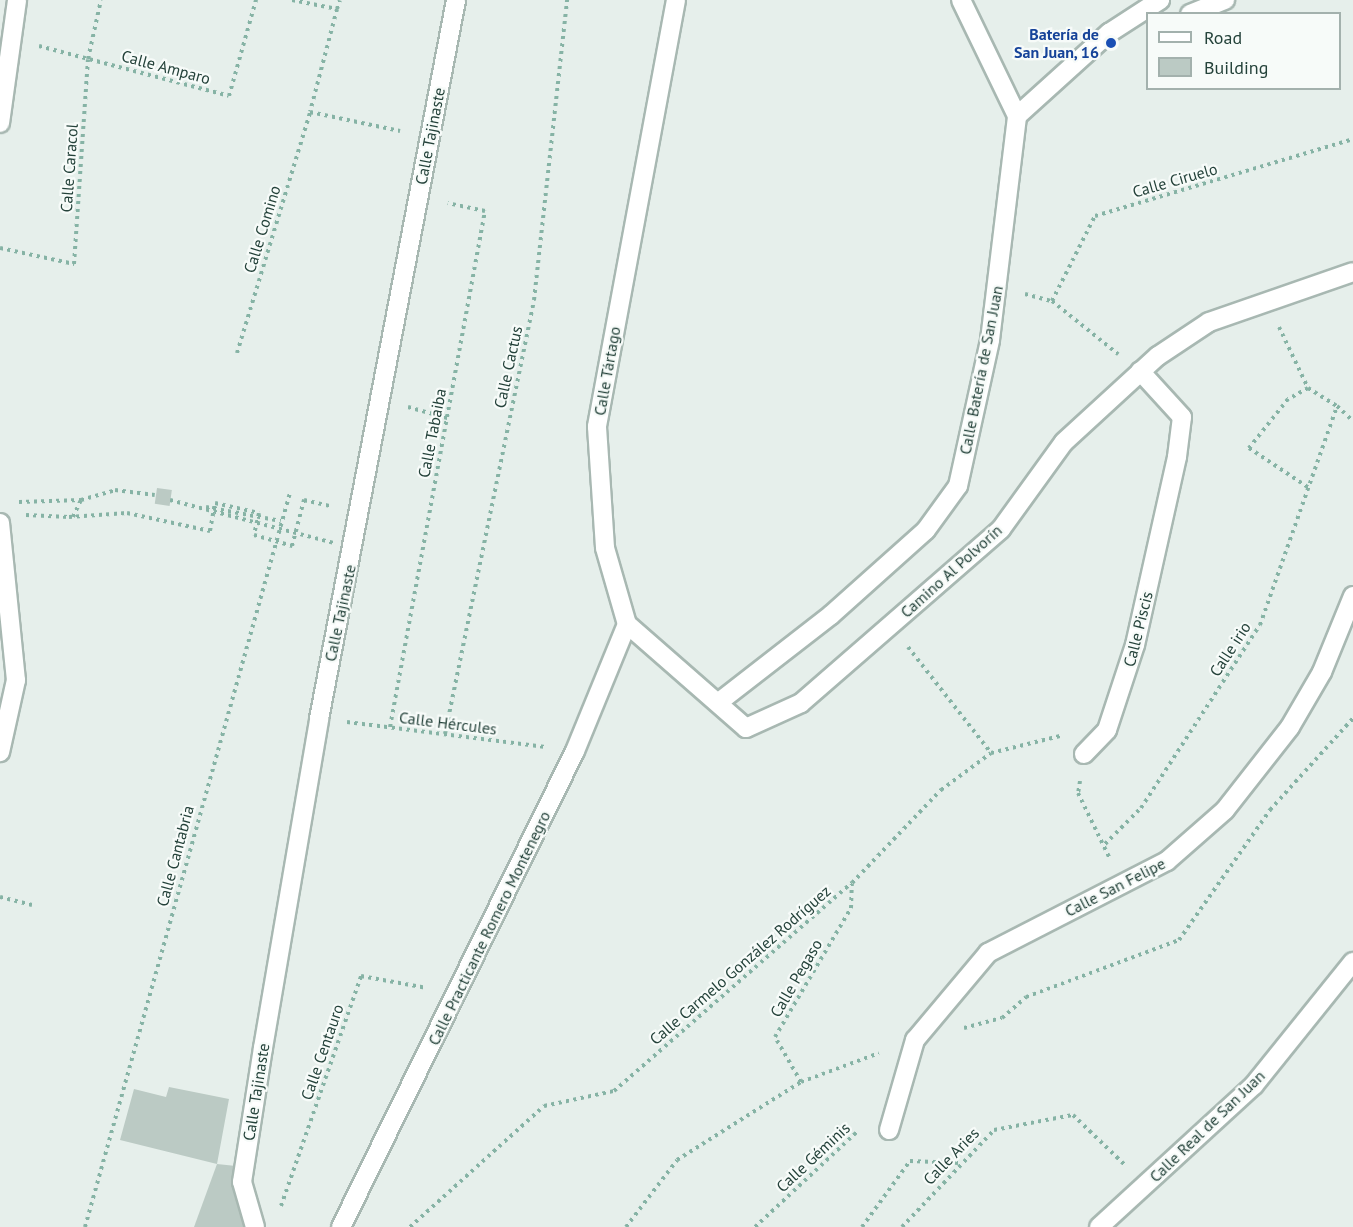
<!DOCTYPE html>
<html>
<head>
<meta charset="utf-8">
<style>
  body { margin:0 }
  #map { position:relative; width:1353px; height:1227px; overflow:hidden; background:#e6efeb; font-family:"PT Sans",sans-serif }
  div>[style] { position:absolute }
  .building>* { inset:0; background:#bbcac4; transform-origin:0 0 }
  .path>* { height:4px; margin-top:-2px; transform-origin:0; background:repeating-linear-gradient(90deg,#86b3a5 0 3px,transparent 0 7.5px) }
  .roads { filter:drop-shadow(2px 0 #a8b8b2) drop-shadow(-2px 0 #a8b8b2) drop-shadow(0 2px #a8b8b2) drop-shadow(0 -2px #a8b8b2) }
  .service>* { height:18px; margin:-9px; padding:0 9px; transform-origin:9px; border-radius:9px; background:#fff }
  .minor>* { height:18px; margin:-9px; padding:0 9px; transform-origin:9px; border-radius:9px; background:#fff }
  .path-bridge>* { height:4px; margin-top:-2px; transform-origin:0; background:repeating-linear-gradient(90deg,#86b3a5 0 3px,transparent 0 7.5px) }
  .dots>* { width:16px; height:16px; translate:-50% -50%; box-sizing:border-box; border:3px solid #f7fbf9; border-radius:50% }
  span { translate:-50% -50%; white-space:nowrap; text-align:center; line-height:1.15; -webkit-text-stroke:4.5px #f7fbf9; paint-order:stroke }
  .transit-label { font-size:16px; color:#164399; font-weight:700 }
  .right { translate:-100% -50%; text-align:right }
  .street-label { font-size:16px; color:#24423a }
  .legend { position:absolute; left:1146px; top:12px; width:195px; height:78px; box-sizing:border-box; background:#f7fbf9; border:2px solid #a3b1ad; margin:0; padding:8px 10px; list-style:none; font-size:18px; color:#24423a }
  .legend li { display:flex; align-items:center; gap:12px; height:30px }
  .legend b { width:30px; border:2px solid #a3b1ad }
</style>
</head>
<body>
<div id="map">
  <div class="building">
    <i style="left:157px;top:488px;width:15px;height:16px;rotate:8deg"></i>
    <i style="clip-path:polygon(169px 1087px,229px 1099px,217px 1164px,120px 1140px,134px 1089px,166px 1097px)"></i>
    <i style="clip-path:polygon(217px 1164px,236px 1166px,244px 1227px,194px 1227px)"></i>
  </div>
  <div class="path">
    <i style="left:292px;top:0;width:46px;rotate:11.3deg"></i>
    <i style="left:337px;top:9px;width:106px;rotate:104.7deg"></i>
    <i style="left:310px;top:112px;width:92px;rotate:11.9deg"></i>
    <i style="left:337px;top:9px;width:9px;rotate:-72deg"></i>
    <i style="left:39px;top:46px;width:196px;rotate:14.7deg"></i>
    <i style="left:229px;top:96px;width:100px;rotate:-74.3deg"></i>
    <i style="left:0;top:248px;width:76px;rotate:12.2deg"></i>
    <i style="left:74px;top:264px;width:205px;rotate:-86.1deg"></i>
    <i style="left:88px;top:59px;width:60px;rotate:-77.6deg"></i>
    <i style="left:1025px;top:294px;width:28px;rotate:15deg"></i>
    <i style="left:1052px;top:301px;width:85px;rotate:38.8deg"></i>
    <i style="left:1052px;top:301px;width:95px;rotate:-63.2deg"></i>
    <i style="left:1095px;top:216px;width:269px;rotate:-16.6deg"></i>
    <i style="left:1279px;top:327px;width:68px;rotate:64.6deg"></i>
    <i style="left:1308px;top:388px;width:34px;rotate:32deg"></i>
    <i style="left:1337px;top:406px;width:22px;rotate:43deg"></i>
    <i style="left:237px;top:353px;width:252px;rotate:-73.1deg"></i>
    <i style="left:1308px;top:388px;width:23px;rotate:151deg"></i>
    <i style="left:1288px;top:399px;width:63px;rotate:128.5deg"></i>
    <i style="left:1249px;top:448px;width:72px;rotate:33.7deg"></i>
    <i style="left:408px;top:407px;width:41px;rotate:15.8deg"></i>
    <i style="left:19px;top:502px;width:62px;rotate:-1.8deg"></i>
    <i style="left:26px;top:515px;width:43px;rotate:2.7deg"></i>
    <i style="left:69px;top:517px;width:58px;rotate:-3.9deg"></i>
    <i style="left:127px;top:513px;width:85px;rotate:12.2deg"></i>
    <i style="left:210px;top:531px;width:28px;rotate:-80deg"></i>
    <i style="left:215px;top:503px;width:45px;rotate:12.8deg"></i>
    <i style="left:259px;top:513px;width:23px;rotate:103deg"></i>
    <i style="left:254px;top:535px;width:40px;rotate:16deg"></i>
    <i style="left:292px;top:546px;width:48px;rotate:-75.4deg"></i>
    <i style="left:304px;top:500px;width:26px;rotate:13deg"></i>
    <i style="left:73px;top:517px;width:19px;rotate:-65deg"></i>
    <i style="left:81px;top:500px;width:35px;rotate:-16deg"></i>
    <i style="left:115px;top:490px;width:40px;rotate:7.1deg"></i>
    <i style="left:265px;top:518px;width:16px;rotate:11deg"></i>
    <i style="left:908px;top:647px;width:135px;rotate:51.9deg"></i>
    <i style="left:347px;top:722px;width:200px;rotate:7.2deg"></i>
    <i style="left:390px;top:727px;width:525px;rotate:-79.57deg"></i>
    <i style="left:485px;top:211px;width:38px;rotate:-168deg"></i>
    <i style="left:445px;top:734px;width:443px;rotate:-78.4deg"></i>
    <i style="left:534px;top:300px;width:302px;rotate:-83.7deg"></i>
    <i style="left:1080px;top:781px;width:12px;rotate:99deg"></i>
    <i style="left:1078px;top:793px;width:73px;rotate:64.1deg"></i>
    <i style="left:1105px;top:844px;width:51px;rotate:-45deg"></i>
    <i style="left:1141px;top:808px;width:218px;rotate:-57deg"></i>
    <i style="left:1260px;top:625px;width:232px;rotate:-70.6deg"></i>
    <i style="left:0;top:897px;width:33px;rotate:14deg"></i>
    <i style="left:964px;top:1028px;width:39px;rotate:-15deg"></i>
    <i style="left:1002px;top:1018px;width:32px;rotate:-41deg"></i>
    <i style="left:1026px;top:997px;width:163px;rotate:-20.4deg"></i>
    <i style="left:1179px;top:940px;width:159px;rotate:-55deg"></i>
    <i style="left:1270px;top:810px;width:124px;rotate:-47.9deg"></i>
    <i style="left:801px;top:1082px;width:52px;rotate:-120deg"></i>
    <i style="left:775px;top:1037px;width:150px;rotate:-59.5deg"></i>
    <i style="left:851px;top:908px;width:24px;rotate:-88deg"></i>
    <i style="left:281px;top:1206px;width:244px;rotate:-70.8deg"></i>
    <i style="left:361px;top:976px;width:67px;rotate:10.3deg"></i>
    <i style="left:85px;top:1227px;width:762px;rotate:-74.4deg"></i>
    <i style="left:410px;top:1227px;width:181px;rotate:-42.1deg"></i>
    <i style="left:544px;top:1106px;width:72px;rotate:-12.1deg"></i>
    <i style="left:614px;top:1091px;width:316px;rotate:-41.2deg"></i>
    <i style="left:852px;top:883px;width:129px;rotate:-46.3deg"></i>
    <i style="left:941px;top:790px;width:62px;rotate:-36.5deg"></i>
    <i style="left:991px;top:753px;width:71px;rotate:-13.8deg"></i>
    <i style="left:626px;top:1227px;width:84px;rotate:-52.7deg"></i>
    <i style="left:677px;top:1160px;width:146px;rotate:-32.2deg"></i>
    <i style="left:801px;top:1082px;width:83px;rotate:-20.4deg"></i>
    <i style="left:755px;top:1227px;width:142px;rotate:-43deg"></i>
    <i style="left:862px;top:1227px;width:82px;rotate:-54deg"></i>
    <i style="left:910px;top:1161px;width:50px;rotate:2.3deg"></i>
    <i style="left:902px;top:1227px;width:134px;rotate:-46.5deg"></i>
    <i style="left:994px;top:1130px;width:80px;rotate:-10.8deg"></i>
    <i style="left:1073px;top:1115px;width:71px;rotate:43.9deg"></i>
  </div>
  <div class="roads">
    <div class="service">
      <i style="left:0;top:123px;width:124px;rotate:-82.1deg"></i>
      <i style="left:0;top:523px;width:158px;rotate:84.2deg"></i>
      <i style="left:16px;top:680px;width:74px;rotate:102.5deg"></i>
      <i style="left:255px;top:1227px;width:47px;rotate:-106.1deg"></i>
      <i style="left:242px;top:1182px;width:136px;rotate:-81.1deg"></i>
      <i style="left:263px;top:1048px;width:334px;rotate:-80.3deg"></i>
      <i style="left:319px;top:719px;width:732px;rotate:-79.21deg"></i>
      <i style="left:341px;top:1227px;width:530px;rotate:-63.82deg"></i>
      <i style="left:575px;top:751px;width:137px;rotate:-67.7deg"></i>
    </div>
    <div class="minor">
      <i style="left:676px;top:0;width:434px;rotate:100.5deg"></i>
      <i style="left:597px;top:427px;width:121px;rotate:86.2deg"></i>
      <i style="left:605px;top:548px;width:79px;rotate:73.9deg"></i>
      <i style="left:627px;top:624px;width:158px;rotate:41.2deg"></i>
      <i style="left:746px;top:728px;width:60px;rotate:-24.4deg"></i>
      <i style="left:801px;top:703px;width:265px;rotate:-41deg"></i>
      <i style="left:1001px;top:529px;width:107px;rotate:-54.1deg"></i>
      <i style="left:1064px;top:442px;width:127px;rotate:-42.5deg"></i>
      <i style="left:1158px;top:356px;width:61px;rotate:-33.7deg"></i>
      <i style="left:1209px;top:322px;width:152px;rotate:-19.1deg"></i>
      <i style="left:961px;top:0;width:129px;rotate:64.2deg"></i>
      <i style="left:1190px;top:14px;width:38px;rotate:-22deg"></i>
      <i style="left:719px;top:702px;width:142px;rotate:-37.8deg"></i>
      <i style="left:831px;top:615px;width:127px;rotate:-41.8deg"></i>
      <i style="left:926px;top:530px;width:54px;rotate:-54deg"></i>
      <i style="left:958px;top:486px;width:149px;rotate:-77.6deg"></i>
      <i style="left:990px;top:340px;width:226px;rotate:-83.1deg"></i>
      <i style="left:1017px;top:116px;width:124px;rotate:-42.1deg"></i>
      <i style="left:1109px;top:33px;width:61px;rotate:-32.9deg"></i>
      <i style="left:1084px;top:754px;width:33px;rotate:-46deg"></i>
      <i style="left:1107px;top:730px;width:89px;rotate:-71.8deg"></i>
      <i style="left:1135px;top:645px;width:193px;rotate:-77.4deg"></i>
      <i style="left:1177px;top:457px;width:40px;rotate:-82.9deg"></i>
      <i style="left:1182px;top:417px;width:62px;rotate:-132.4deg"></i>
      <i style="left:889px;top:1130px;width:94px;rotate:-73.9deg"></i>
      <i style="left:915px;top:1040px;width:114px;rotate:-50deg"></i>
      <i style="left:988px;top:953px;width:201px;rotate:-27.2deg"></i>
      <i style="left:1167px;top:861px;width:77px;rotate:-41.3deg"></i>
      <i style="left:1225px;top:810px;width:105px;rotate:-51.9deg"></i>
      <i style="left:1290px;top:727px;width:64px;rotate:-59.8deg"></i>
      <i style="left:1322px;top:672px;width:82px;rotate:-67.8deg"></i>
      <i style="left:1099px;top:1227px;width:210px;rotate:-42.5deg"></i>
      <i style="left:1254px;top:1085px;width:158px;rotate:-51.2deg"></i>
    </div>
  </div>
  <div class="path-bridge">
    <i style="left:170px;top:500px;width:170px;rotate:14.7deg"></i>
    <i style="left:206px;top:507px;width:60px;rotate:10.6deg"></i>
  </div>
  <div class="dots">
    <i style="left:1111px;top:43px;background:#1a4fb4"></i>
  </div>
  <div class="transit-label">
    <span class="right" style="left:1099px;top:43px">Batería de<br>San Juan, 16</span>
  </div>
  <div class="street-label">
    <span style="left:166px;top:67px;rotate:15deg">Calle Amparo</span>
    <span style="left:430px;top:136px;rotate:-79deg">Calle Tajinaste</span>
    <span style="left:69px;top:168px;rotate:-86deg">Calle Caracol</span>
    <span style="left:1175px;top:180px;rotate:-16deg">Calle Ciruelo</span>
    <span style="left:262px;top:229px;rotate:-73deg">Calle Comino</span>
    <span style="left:508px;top:367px;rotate:-78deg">Calle Cactus</span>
    <span style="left:981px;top:370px;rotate:-79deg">Calle Batería de San Juan</span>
    <span style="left:607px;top:371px;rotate:-80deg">Calle Tártago</span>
    <span style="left:432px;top:433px;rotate:-79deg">Calle Tabaiba</span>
    <span style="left:951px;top:571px;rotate:-42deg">Camino Al Polvorín</span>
    <span style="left:340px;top:613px;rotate:-78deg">Calle Tajinaste</span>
    <span style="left:1138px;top:629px;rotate:-76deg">Calle Piscis</span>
    <span style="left:1230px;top:649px;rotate:-57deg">Calle irio</span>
    <span style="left:448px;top:723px;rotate:7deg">Calle Hércules</span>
    <span style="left:175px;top:856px;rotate:-75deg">Calle Cantabria</span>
    <span style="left:1115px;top:887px;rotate:-27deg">Calle San Felipe</span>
    <span style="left:489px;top:928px;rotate:-64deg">Calle Practicante Romero Montenegro</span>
    <span style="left:740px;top:965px;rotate:-41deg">Calle Carmelo González Rodríguez</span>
    <span style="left:796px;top:978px;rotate:-60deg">Calle Pegaso</span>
    <span style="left:322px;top:1052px;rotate:-71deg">Calle Centauro</span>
    <span style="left:256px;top:1092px;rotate:-81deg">Calle Tajinaste</span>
    <span style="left:1207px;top:1126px;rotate:-44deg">Calle Real de San Juan</span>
    <span style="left:951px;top:1156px;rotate:-46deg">Calle Aries</span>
    <span style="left:813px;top:1157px;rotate:-43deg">Calle Géminis</span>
  </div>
  <ul class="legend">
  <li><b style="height:8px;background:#fff"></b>Road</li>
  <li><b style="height:16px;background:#bbcac4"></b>Building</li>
  </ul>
</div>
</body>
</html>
